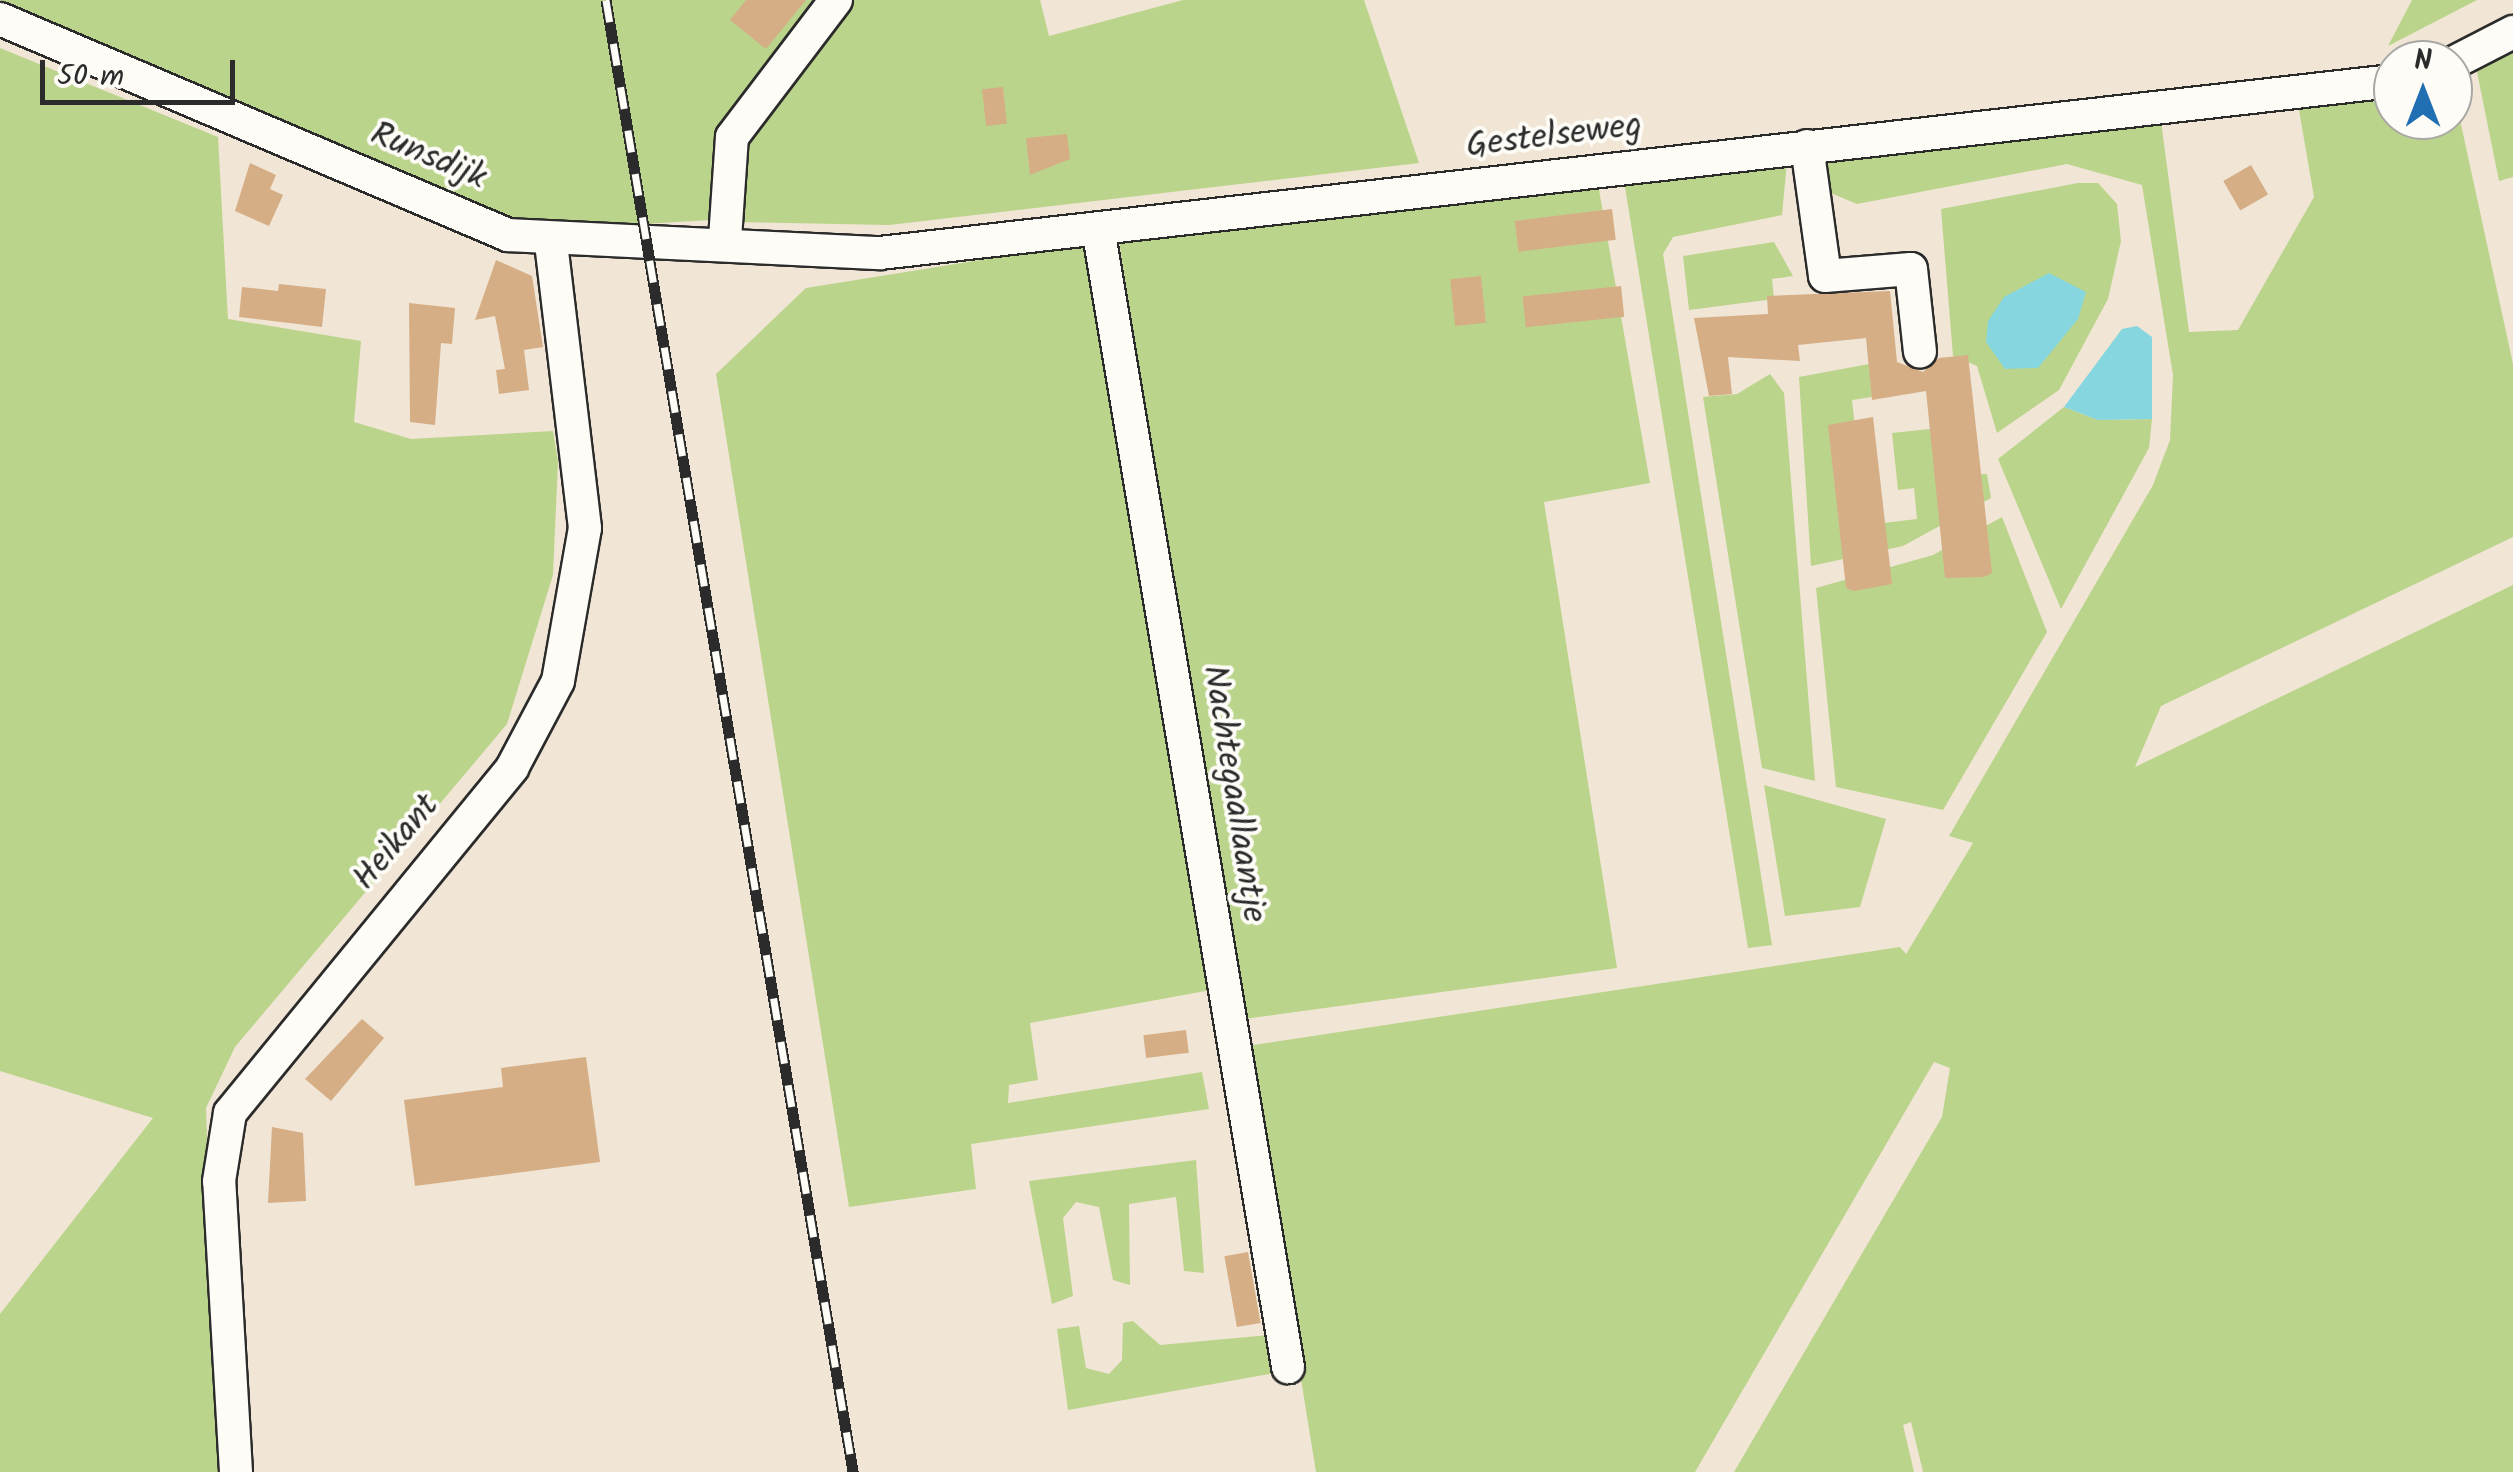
<!DOCTYPE html>
<html>
<head>
<meta charset="utf-8">
<style>
  body { margin:0 }
  #map { position:relative; width:2513px; height:1472px; overflow:hidden; background:#f1e5d5; font-family:Kalam,sans-serif }
  div>[style] { position:absolute }
  .green>* { inset:0; background:#bbd48b }
  .water>* { inset:0; background:#85d6df }
  .building>* { inset:0; background:#d5ae86; transform-origin:0 0 }
  .roads { filter:drop-shadow(2px 0 #2b2b2b) drop-shadow(-2px 0 #2b2b2b) drop-shadow(0 2px #2b2b2b) drop-shadow(0 -2px #2b2b2b) }
  .minor>* { height:32px; margin:-16px; padding:0 16px; transform-origin:16px; border-radius:16px; background:#fdfcf7 }
  .rail>* { height:11px; margin-top:-5.5px; transform-origin:0; background:repeating-linear-gradient(90deg,#fdfcf7 0 22px,#2b2b2b 0 44px); box-sizing:border-box; border-block:2px solid #2b2b2b }
  span { translate:-50% -50%; white-space:nowrap; text-align:center; line-height:1.15; -webkit-text-stroke:8px #fdfcf7; paint-order:stroke }
  .street-label { font-size:35px; color:#2b2b2b }
  .north { position:absolute; left:2373px; top:40px; width:100px; height:100px; box-sizing:border-box; background:#fdfcf7; border:2px solid #a9a8a5; border-radius:50%; rotate:0deg; font-size:28px; font-weight:700; line-height:40px; text-align:center; color:#2b2b2b }
  .north::after { content:''; display:block; margin:auto; width:35px; height:45px; background:#1f6fb2; clip-path:polygon(50% 0,100% 100%,50% 72%,0 100%) }
  .scale { position:absolute; left:40px; top:60px; width:195px; height:45px; box-sizing:border-box; border:5px solid #2b2b2b; border-top:0; padding-left:12px; font-size:30px; line-height:35px; white-space:nowrap; color:#2b2b2b; -webkit-text-stroke:8px #fdfcf7; paint-order:stroke }
</style>
</head>
<body>
<div id="map">
  <div class="green">
    <i style="clip-path:polygon(0 0,821px 0,714px 144px,711px 220px,559px 229px,524px 229px)"></i>
    <i style="clip-path:polygon(852px 0,1040px 0,1049px 36px,1183px 0,1364px 0,1419px 163px,889px 225px,737px 222px,736px 153px)"></i>
    <i style="clip-path:polygon(2412px 0,2477px 0,2388px 46px)"></i>
    <i style="clip-path:polygon(0 48px,218px 137px,228px 319px,361px 341px,354px 422px,411px 439px,553px 431px,558px 462px,553px 575px,507px 724px,235px 1047px,206px 1108px,218px 1472px,0 1472px,0 1314px,153px 1118px,0 1071px)"></i>
    <i style="clip-path:polygon(2513px 48px,2513px 177px,2499px 181px,2476px 67px)"></i>
    <i style="clip-path:polygon(2393px 91px,2393px 120px,2453px 120px,2454px 92px,2513px 364px,2513px 537px,2161px 706px,2135px 767px,2513px 585px,2513px 1472px,1923px 1472px,1911px 1422px,1903px 1425px,1914px 1472px,1734px 1472px,1942px 1117px,1950px 1068px,1934px 1062px,1695px 1472px,1316px 1472px,1247px 1046px,1900px 947px,1906px 954px,1973px 843px,1949px 836px,2153px 485px,2170px 440px,2173px 375px,2142px 185px,2067px 164px,1857px 204px,1826px 191px,1817px 159px,2161px 121px,2189px 332px,2238px 330px,2314px 197px,2298px 104px)"></i>
    <i style="clip-path:polygon(1787px 162px,1782px 215px,1673px 237px,1663px 254px,1772px 945px,1748px 948px,1624px 181px)"></i>
    <i style="clip-path:polygon(2078px 183px,2098px 183px,2117px 204px,2121px 241px,2108px 299px,2059px 390px,1997px 433px,1977px 366px,1953px 356px,1941px 209px)"></i>
    <i style="clip-path:polygon(1598px 184px,1650px 483px,1544px 502px,1617px 968px,1244px 1019px,1118px 235px)"></i>
    <i style="clip-path:polygon(1774px 242px,1793px 276px,1772px 279px,1774px 299px,1689px 310px,1683px 256px)"></i>
    <i style="clip-path:polygon(1087px 243px,1211px 990px,1030px 1023px,1038px 1080px,1009px 1085px,1008px 1103px,1202px 1072px,1209px 1109px,971px 1144px,976px 1189px,849px 1207px,716px 374px,806px 288px)"></i>
    <i style="clip-path:polygon(1869px 364px,1872px 397px,1852px 400px,1866px 525px,1917px 519px,1914px 488px,1898px 490px,1892px 433px,1948px 427px,1942px 475px,1987px 474px,1991px 498px,1903px 546px,1811px 566px,1799px 377px)"></i>
    <i style="clip-path:polygon(1770px 374px,1784px 393px,1815px 781px,1762px 768px,1703px 397px,1737px 394px)"></i>
    <i style="clip-path:polygon(2064px 407px,2098px 420px,2152px 419px,2149px 448px,2061px 609px,1998px 459px)"></i>
    <i style="clip-path:polygon(2002px 517px,2047px 632px,1943px 810px,1836px 787px,1816px 588px,1933px 555px)"></i>
    <i style="clip-path:polygon(1764px 785px,1886px 819px,1860px 907px,1785px 916px)"></i>
    <i style="clip-path:polygon(1196px 1160px,1204px 1273px,1184px 1271px,1176px 1197px,1129px 1204px,1130px 1285px,1113px 1280px,1099px 1207px,1076px 1202px,1063px 1218px,1073px 1296px,1052px 1304px,1029px 1181px)"></i>
    <i style="clip-path:polygon(1133px 1321px,1160px 1345px,1269px 1335px,1275px 1373px,1068px 1410px,1057px 1329px,1079px 1326px,1086px 1368px,1109px 1374px,1122px 1360px,1123px 1323px)"></i>
  </div>
  <div class="water">
    <i style="clip-path:polygon(2049px 273px,2086px 292px,2078px 319px,2038px 368px,2005px 369px,1986px 342px,1988px 321px,2004px 297px)"></i>
    <i style="clip-path:polygon(2137px 326px,2152px 337px,2152px 419px,2098px 420px,2064px 407px,2122px 329px)"></i>
  </div>
  <div class="building">
    <i style="clip-path:polygon(746px 0,806px 0,766px 49px,730px 20px)"></i>
    <i style="left:1003px;top:87px;width:37px;height:21px;rotate:84deg"></i>
    <i style="clip-path:polygon(1067px 134px,1070px 159px,1030px 175px,1026px 138px)"></i>
    <i style="clip-path:polygon(250px 163px,276px 175px,270px 189px,283px 195px,269px 226px,235px 211px)"></i>
    <i style="left:2251px;top:165px;width:34px;height:32px;rotate:60deg"></i>
    <i style="left:1612px;top:209px;width:31px;height:98px;rotate:83deg"></i>
    <i style="clip-path:polygon(496px 260px,532px 276px,543px 347px,524px 350px,529px 390px,499px 394px,496px 370px,505px 369px,495px 316px,475px 320px)"></i>
    <i style="left:1481px;top:276px;width:47px;height:31px;rotate:84deg"></i>
    <i style="clip-path:polygon(279px 284px,326px 289px,322px 327px,239px 317px,242px 287px,278px 291px)"></i>
    <i style="left:1621px;top:286px;width:31px;height:99px;rotate:84deg"></i>
    <i style="clip-path:polygon(1890px 291px,1897px 362px,1923px 372px,1939px 358px,1968px 355px,1992px 573px,1984px 577px,1945px 578px,1926px 391px,1872px 400px,1866px 338px,1798px 345px,1800px 361px,1728px 357px,1732px 394px,1709px 396px,1694px 318px,1768px 314px,1767px 296px)"></i>
    <i style="clip-path:polygon(409px 303px,455px 308px,452px 344px,441px 343px,435px 425px,410px 422px)"></i>
    <i style="clip-path:polygon(1873px 417px,1892px 584px,1854px 591px,1846px 588px,1828px 425px)"></i>
    <i style="clip-path:polygon(362px 1019px,384px 1038px,331px 1101px,305px 1079px)"></i>
    <i style="left:1186px;top:1030px;width:23px;height:43px;rotate:83deg"></i>
    <i style="clip-path:polygon(586px 1057px,600px 1162px,415px 1186px,404px 1100px,503px 1087px,501px 1068px)"></i>
    <i style="clip-path:polygon(272px 1127px,303px 1133px,306px 1201px,268px 1203px)"></i>
    <i style="left:1248px;top:1252px;width:72px;height:24px;rotate:80deg"></i>
  </div>
  <div class="roads">
    <div class="minor">
      <i style="left:0;top:19px;width:552px;rotate:23.04deg"></i>
      <i style="left:508px;top:235px;width:372px;rotate:2.8deg"></i>
      <i style="left:880px;top:253px;width:1523px;rotate:-6.49deg"></i>
      <i style="left:2453px;top:63px;width:68px;rotate:-27.3deg"></i>
      <i style="left:1807px;top:146px;width:131px;rotate:82.1deg"></i>
      <i style="left:1825px;top:276px;width:86px;rotate:-4.7deg"></i>
      <i style="left:1911px;top:269px;width:83px;rotate:83.8deg"></i>
      <i style="left:1099px;top:234px;width:1149px;rotate:80.53deg"></i>
      <i style="left:725px;top:239px;width:102px;rotate:-86.1deg"></i>
      <i style="left:732px;top:137px;width:172px;rotate:-52.8deg"></i>
      <i style="left:236px;top:1472px;width:291px;rotate:-93.3deg"></i>
      <i style="left:219px;top:1181px;width:69px;rotate:-80.8deg"></i>
      <i style="left:230px;top:1113px;width:446px;rotate:-50.7deg"></i>
      <i style="left:512px;top:768px;width:98px;rotate:-62.1deg"></i>
      <i style="left:558px;top:681px;width:155px;rotate:-80deg"></i>
      <i style="left:585px;top:528px;width:289px;rotate:-96.8deg"></i>
    </div>
  </div>
  <div class="rail">
    <i style="left:606px;top:0;width:1493px;rotate:80.47deg"></i>
  </div>
  <div class="street-label">
    <span style="left:1554px;top:137px;rotate:-7deg">Gestelseweg</span>
    <span style="left:428px;top:157px;rotate:23deg">Runsdijk</span>
    <span style="left:1233px;top:794px;rotate:81deg">Nachtegaallaantje</span>
    <span style="left:397px;top:843px;rotate:-50deg">Heikant</span>
  </div>
  <div class="north">N</div>
  <div class="scale">50 m</div>
</div>
</body>
</html>
